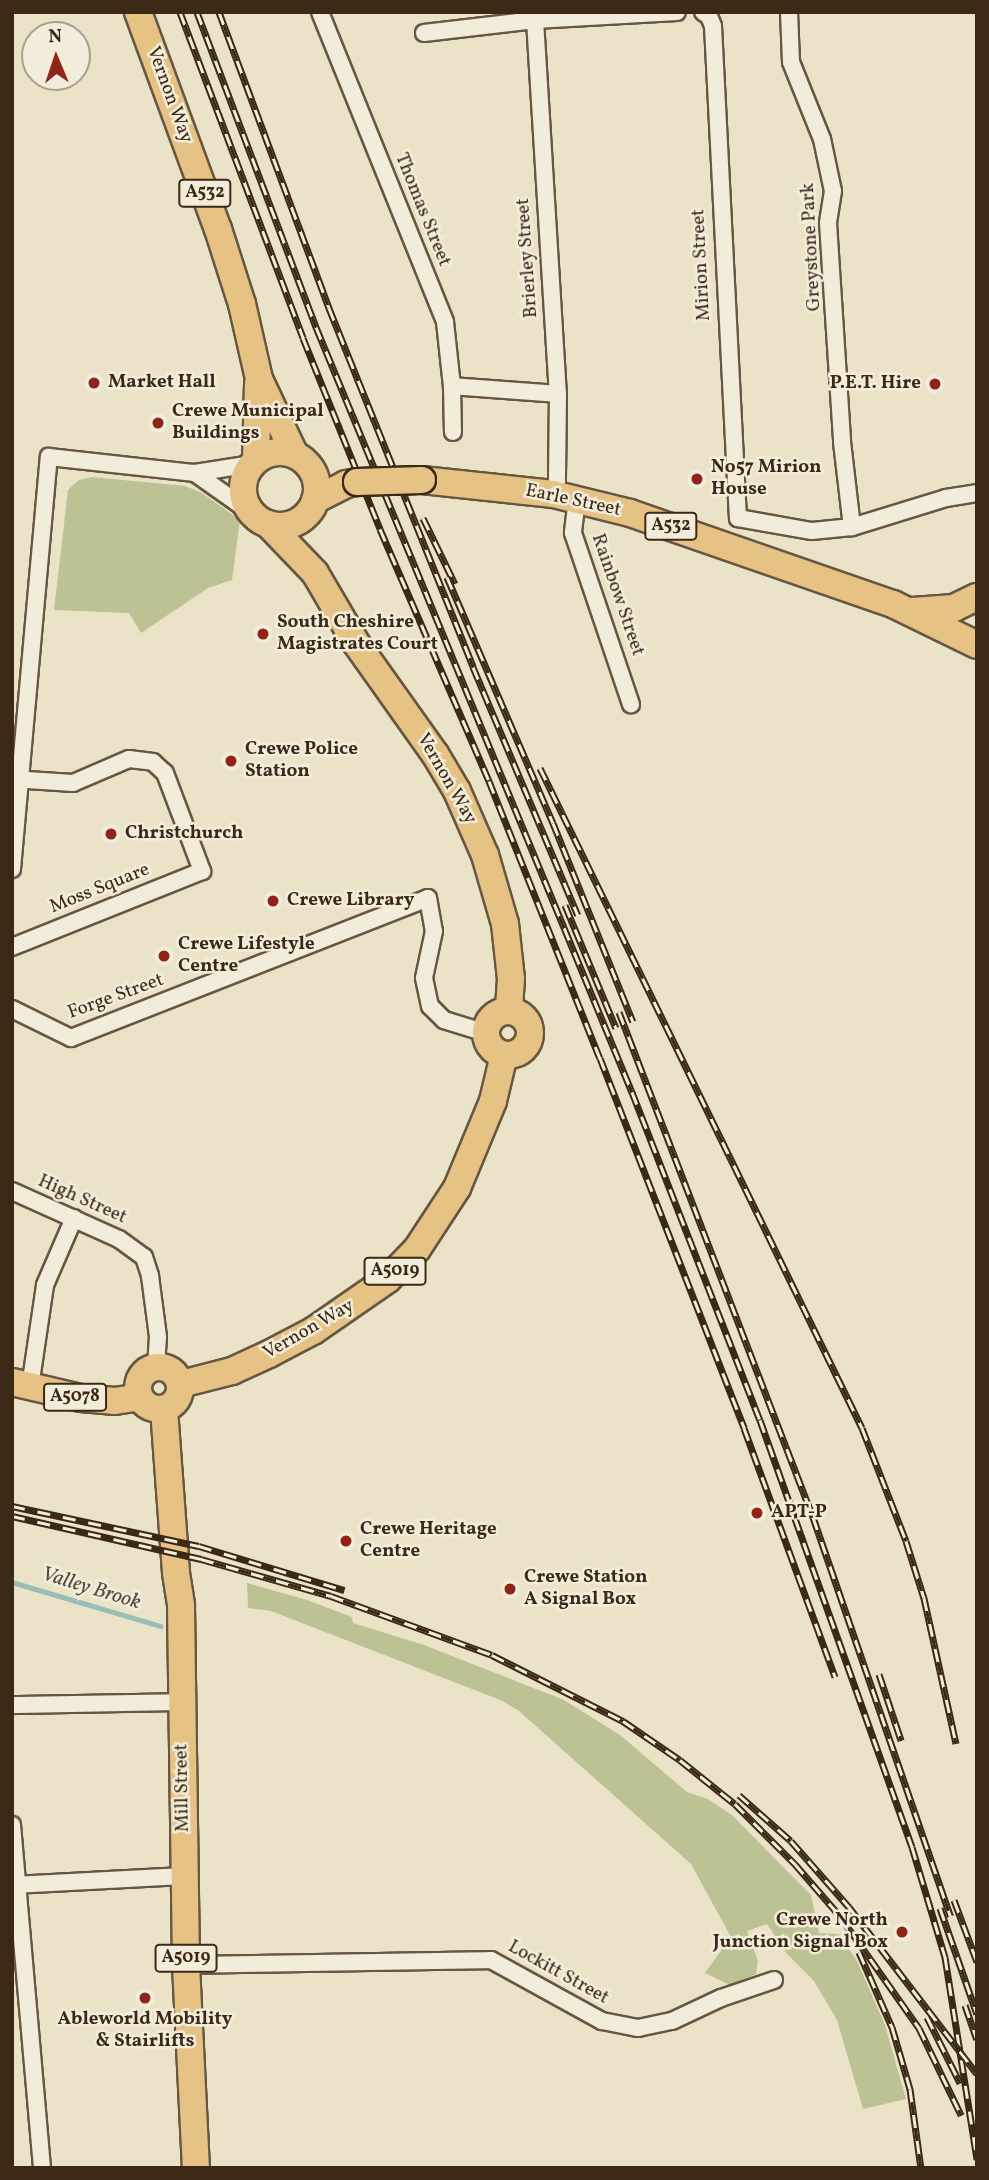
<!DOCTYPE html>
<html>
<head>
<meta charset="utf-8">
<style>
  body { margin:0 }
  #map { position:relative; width:989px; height:2180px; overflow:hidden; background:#ebe3c8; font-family:Vollkorn,serif }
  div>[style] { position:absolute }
  .green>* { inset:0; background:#bcc293 }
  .stream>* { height:4.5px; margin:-2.25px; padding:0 2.25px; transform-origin:2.25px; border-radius:2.25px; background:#98beb7 }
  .roads { filter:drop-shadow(2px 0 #675742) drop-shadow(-2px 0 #675742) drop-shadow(0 2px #675742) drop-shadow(0 -2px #675742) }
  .street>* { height:16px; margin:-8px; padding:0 8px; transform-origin:8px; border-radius:8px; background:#f2eddb }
  .primary>* { height:26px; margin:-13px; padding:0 13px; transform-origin:13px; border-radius:13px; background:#e6c284 }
  .primary>.ring { margin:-13px; padding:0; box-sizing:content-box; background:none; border:26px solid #e6c284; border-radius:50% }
  .rail>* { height:7px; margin-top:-3.5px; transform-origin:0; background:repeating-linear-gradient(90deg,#f2eddb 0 13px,#3b2815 0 26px); box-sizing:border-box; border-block:2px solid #3b2815 }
  .bridges { filter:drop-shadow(2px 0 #3b2815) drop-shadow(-2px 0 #3b2815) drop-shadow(0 2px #3b2815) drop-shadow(0 -2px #3b2815) }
  .primary-bridge>* { height:26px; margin:-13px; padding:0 13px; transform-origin:13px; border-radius:13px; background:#e6c284 }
  .dots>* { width:19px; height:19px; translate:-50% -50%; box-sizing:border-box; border:4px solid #f2eddb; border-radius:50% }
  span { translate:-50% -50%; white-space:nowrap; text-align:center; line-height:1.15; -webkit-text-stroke:5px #f2eddb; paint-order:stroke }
  .shield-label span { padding:2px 5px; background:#f2eddb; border:2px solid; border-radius:5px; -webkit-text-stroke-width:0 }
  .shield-label { font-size:18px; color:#3b2815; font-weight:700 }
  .street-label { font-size:19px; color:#3b2815 }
  .poi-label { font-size:19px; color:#3b2815; font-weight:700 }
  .left { translate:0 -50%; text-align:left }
  .right { translate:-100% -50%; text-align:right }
  .water-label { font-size:21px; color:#524e3e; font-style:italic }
  .frame { position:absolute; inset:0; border:14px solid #3b2815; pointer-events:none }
  .north { position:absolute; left:21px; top:21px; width:70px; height:70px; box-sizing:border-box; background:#f2eddb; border:2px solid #a99e8c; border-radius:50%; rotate:358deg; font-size:19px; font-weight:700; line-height:28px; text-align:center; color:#3b2815 }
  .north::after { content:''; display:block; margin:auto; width:24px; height:32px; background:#8f2418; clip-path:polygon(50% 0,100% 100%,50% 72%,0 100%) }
</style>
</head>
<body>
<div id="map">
  <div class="green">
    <i style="clip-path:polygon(92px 477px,185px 486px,202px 493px,240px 520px,232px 580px,208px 588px,141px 633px,129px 613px,54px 610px,68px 490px,79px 480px)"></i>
    <i style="clip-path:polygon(247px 1583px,307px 1600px,352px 1617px,353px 1623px,424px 1645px,564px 1700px,620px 1735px,687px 1792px,708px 1799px,732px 1815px,811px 1895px,819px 1933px,839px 1934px,857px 1961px,885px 2025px,906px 2099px,863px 2109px,837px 2020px,814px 1981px,787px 1954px,767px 1924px,747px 1931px,758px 1961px,756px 1974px,730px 1985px,705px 1973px,731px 1937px,691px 1864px,519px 1711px,503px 1701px,271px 1611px,248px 1608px)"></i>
  </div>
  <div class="stream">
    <i style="left:12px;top:1582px;width:155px;rotate:16.5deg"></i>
  </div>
  <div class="roads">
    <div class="street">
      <i style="left:320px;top:12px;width:334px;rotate:68deg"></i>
      <i style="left:445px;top:322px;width:64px;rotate:83.8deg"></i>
      <i style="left:452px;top:386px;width:46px;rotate:88.8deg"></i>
      <i style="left:703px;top:12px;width:7px;rotate:34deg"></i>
      <i style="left:709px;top:16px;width:11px;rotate:68deg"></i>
      <i style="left:713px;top:26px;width:493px;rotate:87.1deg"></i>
      <i style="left:738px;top:518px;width:75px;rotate:10deg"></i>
      <i style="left:812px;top:531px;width:40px;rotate:-5.7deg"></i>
      <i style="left:852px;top:527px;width:98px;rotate:-17.1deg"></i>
      <i style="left:946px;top:498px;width:31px;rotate:-9deg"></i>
      <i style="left:789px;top:12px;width:50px;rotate:87.7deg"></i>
      <i style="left:791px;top:62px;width:83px;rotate:68.1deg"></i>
      <i style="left:822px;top:139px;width:53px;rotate:78.1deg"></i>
      <i style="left:833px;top:191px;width:32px;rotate:99deg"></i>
      <i style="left:828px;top:223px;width:219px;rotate:86.3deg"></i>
      <i style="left:842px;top:442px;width:86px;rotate:83.3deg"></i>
      <i style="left:535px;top:20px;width:375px;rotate:86.5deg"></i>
      <i style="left:558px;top:394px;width:87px;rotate:90.7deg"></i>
      <i style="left:557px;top:481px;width:14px;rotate:107deg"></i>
      <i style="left:424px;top:33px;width:112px;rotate:-6.7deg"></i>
      <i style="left:535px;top:20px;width:142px;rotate:-3.2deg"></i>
      <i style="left:452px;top:386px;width:106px;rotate:4.3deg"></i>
      <i style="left:195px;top:473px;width:72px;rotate:35.4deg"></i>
      <i style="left:577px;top:499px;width:34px;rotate:97deg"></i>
      <i style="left:573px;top:533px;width:181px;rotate:71.3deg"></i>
      <i style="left:12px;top:779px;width:61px;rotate:3.8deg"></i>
      <i style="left:73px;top:783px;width:61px;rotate:-23.2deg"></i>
      <i style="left:129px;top:759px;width:24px;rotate:7deg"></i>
      <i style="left:153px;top:762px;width:16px;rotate:43deg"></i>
      <i style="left:165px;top:773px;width:105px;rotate:69.3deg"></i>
      <i style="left:202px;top:871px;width:205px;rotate:158.2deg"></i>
      <i style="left:12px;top:869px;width:414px;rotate:-84.9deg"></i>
      <i style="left:49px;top:457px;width:147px;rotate:6.3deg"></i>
      <i style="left:195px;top:473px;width:58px;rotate:-9deg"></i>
      <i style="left:12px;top:1009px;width:66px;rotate:26.2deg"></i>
      <i style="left:71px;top:1038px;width:383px;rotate:-21.4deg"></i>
      <i style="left:428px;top:898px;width:34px;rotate:80deg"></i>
      <i style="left:434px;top:931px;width:48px;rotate:102deg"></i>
      <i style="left:424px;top:978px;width:29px;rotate:78deg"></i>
      <i style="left:430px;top:1006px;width:20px;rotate:45deg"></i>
      <i style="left:444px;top:1020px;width:44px;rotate:17.2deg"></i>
      <i style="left:12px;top:1191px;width:117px;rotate:24.2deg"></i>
      <i style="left:119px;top:1239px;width:31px;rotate:36deg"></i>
      <i style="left:144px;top:1257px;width:20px;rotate:72deg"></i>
      <i style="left:150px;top:1276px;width:62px;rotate:82.5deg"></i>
      <i style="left:158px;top:1337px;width:30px;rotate:94deg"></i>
      <i style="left:30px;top:1387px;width:103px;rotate:-81.6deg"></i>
      <i style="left:45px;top:1285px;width:73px;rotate:-66.6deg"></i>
      <i style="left:12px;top:1705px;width:171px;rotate:-1deg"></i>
      <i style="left:12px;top:1825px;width:344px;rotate:85deg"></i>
      <i style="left:12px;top:1885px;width:173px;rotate:-3deg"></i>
      <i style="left:186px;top:1965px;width:305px;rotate:-0.9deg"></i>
      <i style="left:491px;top:1960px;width:127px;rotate:28.8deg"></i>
      <i style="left:602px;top:2021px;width:37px;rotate:11deg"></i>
      <i style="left:638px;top:2028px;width:35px;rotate:-12deg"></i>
      <i style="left:672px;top:2021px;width:54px;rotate:-25.1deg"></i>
      <i style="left:721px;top:1998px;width:56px;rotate:-18.8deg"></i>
    </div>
    <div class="primary">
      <i style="left:138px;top:12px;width:231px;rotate:69.8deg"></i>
      <i style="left:218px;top:229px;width:79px;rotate:72.3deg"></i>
      <i style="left:242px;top:304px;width:77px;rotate:77.2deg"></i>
      <i style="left:259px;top:379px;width:84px;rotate:64.7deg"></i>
      <i class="ring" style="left:243px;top:452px;width:48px;height:48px"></i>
      <i style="left:256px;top:460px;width:76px;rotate:-88.5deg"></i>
      <i style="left:422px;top:480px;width:132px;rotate:6.1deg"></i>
      <i style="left:553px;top:494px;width:79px;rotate:13.9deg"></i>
      <i style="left:630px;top:513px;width:278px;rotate:19.1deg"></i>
      <i style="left:893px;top:604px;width:93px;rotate:26deg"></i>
      <i style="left:315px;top:500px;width:35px;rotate:-27deg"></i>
      <i style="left:346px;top:484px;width:11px;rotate:-10deg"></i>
      <i style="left:268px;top:524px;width:68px;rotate:46.2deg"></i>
      <i style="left:315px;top:573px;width:81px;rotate:59.6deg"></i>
      <i style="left:356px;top:643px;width:136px;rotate:54.6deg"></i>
      <i style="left:435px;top:754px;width:43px;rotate:59.3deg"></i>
      <i style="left:457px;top:791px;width:70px;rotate:66.4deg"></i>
      <i style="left:485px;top:855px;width:72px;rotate:73.8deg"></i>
      <i style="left:505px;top:924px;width:55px;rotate:83.8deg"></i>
      <i style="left:511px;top:979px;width:32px;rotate:94deg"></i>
      <i style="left:912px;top:611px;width:42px;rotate:-4.1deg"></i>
      <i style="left:954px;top:608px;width:25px;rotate:-26deg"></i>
      <i class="ring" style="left:486px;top:1011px;width:18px;height:18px"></i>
      <i class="ring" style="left:138px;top:1367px;width:16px;height:16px"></i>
      <i style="left:12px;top:1382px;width:71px;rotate:13.1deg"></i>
      <i style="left:81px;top:1398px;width:34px;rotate:5deg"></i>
      <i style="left:115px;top:1401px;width:25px;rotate:-9deg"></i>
      <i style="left:181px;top:1384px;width:53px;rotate:-14.3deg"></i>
      <i style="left:232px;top:1371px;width:41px;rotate:-24.7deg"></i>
      <i style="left:269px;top:1354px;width:50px;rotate:-27.6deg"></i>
      <i style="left:313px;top:1331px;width:91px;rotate:-34.7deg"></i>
      <i style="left:388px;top:1279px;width:42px;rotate:-46deg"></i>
      <i style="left:417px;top:1249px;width:73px;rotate:-56.7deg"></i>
      <i style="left:457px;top:1188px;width:94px;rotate:-67.5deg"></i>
      <i style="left:493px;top:1101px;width:47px;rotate:-76.6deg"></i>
      <i style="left:164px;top:1409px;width:164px;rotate:85.8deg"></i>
      <i style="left:176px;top:1573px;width:33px;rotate:81deg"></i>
      <i style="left:181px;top:1606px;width:359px;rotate:89.2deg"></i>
      <i style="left:186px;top:1965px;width:203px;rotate:87.2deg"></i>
    </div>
  </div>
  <div class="rail">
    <i style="left:180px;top:12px;width:348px;rotate:69.3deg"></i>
    <i style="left:303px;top:338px;width:206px;rotate:68deg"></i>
    <i style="left:380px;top:529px;width:275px;rotate:66.6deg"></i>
    <i style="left:489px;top:781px;width:298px;rotate:68.2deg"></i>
    <i style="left:600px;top:1058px;width:397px;rotate:68.7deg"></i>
    <i style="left:744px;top:1428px;width:265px;rotate:69.9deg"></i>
    <i style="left:197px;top:12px;width:337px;rotate:69.3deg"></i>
    <i style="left:316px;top:327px;width:828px;rotate:67.56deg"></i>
    <i style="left:632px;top:1092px;width:352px;rotate:68.7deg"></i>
    <i style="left:760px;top:1420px;width:453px;rotate:70.4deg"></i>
    <i style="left:912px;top:1847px;width:115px;rotate:73.3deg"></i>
    <i style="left:945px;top:1957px;width:205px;rotate:81deg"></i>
    <i style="left:219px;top:12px;width:316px;rotate:69.6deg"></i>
    <i style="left:329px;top:308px;width:387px;rotate:68.1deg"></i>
    <i style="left:473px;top:667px;width:269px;rotate:67.1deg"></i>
    <i style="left:423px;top:518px;width:73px;rotate:64.1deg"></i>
    <i style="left:447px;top:577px;width:268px;rotate:66.7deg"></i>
    <i style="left:553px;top:823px;width:214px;rotate:68.1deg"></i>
    <i style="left:540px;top:768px;width:734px;rotate:63.99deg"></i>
    <i style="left:862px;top:1428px;width:121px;rotate:68.7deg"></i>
    <i style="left:906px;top:1541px;width:60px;rotate:72.5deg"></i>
    <i style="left:924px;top:1598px;width:149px;rotate:77.6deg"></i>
    <i style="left:565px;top:905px;width:133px;rotate:67.5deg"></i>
    <i style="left:619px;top:1012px;width:541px;rotate:68.99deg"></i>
    <i style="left:813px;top:1517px;width:422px;rotate:71deg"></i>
    <i style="left:12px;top:1506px;width:191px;rotate:12.1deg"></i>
    <i style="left:199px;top:1546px;width:152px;rotate:16.9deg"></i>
    <i style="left:12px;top:1516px;width:194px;rotate:12.8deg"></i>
    <i style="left:201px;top:1559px;width:135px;rotate:15.9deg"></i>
    <i style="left:331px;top:1596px;width:171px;rotate:20.1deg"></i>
    <i style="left:492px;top:1655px;width:147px;rotate:26.7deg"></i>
    <i style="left:623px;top:1721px;width:69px;rotate:34.4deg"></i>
    <i style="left:680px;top:1760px;width:70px;rotate:38.7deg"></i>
    <i style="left:735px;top:1804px;width:85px;rotate:45deg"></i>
    <i style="left:795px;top:1864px;width:69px;rotate:49.1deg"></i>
    <i style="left:840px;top:1916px;width:137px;rotate:54.8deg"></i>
    <i style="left:919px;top:2028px;width:97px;rotate:64.2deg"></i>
    <i style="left:879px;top:1674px;width:70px;rotate:71.6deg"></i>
    <i style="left:739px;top:1795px;width:69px;rotate:41.5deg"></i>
    <i style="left:791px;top:1841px;width:88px;rotate:48.7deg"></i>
    <i style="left:849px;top:1907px;width:210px;rotate:52.5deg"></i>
    <i style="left:954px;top:1900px;width:66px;rotate:69.6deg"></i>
    <i style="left:940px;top:1908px;width:112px;rotate:70.8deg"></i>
    <i style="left:859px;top:1952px;width:82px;rotate:66.3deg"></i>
    <i style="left:892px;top:2027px;width:65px;rotate:73.8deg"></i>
    <i style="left:910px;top:2089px;width:80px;rotate:82.1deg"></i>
    <i style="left:965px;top:2005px;width:36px;rotate:71deg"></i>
    <i style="left:927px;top:2017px;width:74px;rotate:63.4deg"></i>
  </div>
  <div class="bridges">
    <div class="primary-bridge">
      <i style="left:357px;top:482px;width:65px;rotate:-1.8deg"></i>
    </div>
  </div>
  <div class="dots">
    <i style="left:94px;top:383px;background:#8f2418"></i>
    <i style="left:935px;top:384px;background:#8f2418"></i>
    <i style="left:158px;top:423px;background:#8f2418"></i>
    <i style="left:697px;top:479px;background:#8f2418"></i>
    <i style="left:263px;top:634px;background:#8f2418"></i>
    <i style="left:231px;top:761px;background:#8f2418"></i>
    <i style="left:111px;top:834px;background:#8f2418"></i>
    <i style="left:273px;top:901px;background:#8f2418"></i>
    <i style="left:164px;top:956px;background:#8f2418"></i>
    <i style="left:757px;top:1513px;background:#8f2418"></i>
    <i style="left:346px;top:1541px;background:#8f2418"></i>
    <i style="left:510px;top:1589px;background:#8f2418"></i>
    <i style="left:902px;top:1932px;background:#8f2418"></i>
    <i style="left:145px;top:1998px;background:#8f2418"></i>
  </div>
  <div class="shield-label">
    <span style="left:205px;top:193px">A532</span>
    <span style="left:671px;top:526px">A532</span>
    <span style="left:395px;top:1271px">A5019</span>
    <span style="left:75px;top:1397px">A5078</span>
    <span style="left:186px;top:1958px">A5019</span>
  </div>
  <div class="street-label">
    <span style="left:169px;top:95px;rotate:70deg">Vernon Way</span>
    <span style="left:422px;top:210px;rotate:68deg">Thomas Street</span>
    <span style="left:812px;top:247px;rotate:-93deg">Greystone Park</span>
    <span style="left:528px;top:258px;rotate:-94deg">Brierley Street</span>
    <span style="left:702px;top:265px;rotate:-93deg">Mirion Street</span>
    <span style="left:573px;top:501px;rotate:12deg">Earle Street</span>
    <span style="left:617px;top:595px;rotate:71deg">Rainbow Street</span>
    <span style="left:446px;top:779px;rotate:60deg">Vernon Way</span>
    <span style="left:100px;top:889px;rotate:-22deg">Moss Square</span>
    <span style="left:116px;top:997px;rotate:-20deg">Forge Street</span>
    <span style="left:82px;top:1200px;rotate:24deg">High Street</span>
    <span style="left:309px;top:1330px;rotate:-30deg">Vernon Way</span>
    <span style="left:183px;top:1788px;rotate:-91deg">Mill Street</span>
    <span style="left:558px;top:1973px;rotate:29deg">Lockitt Street</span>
  </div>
  <div class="poi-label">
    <span class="left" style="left:108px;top:383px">Market Hall</span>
    <span class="right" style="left:921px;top:384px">P.E.T. Hire</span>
    <span class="left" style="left:172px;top:423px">Crewe Municipal<br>Buildings</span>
    <span class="left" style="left:711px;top:479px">No57 Mirion<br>House</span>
    <span class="left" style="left:277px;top:634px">South Cheshire<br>Magistrates Court</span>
    <span class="left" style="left:245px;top:761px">Crewe Police<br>Station</span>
    <span class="left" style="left:125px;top:834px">Christchurch</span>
    <span class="left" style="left:287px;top:901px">Crewe Library</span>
    <span class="left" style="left:178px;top:956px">Crewe Lifestyle<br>Centre</span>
    <span class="left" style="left:771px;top:1513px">APT-P</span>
    <span class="left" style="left:360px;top:1541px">Crewe Heritage<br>Centre</span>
    <span class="left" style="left:524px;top:1589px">Crewe Station<br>A Signal Box</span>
    <span class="right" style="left:888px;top:1932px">Crewe North<br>Junction Signal Box</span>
    <span style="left:145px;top:2031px">Ableworld Mobility<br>&amp; Stairlifts</span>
  </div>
  <div class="water-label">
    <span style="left:91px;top:1589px;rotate:17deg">Valley Brook</span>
  </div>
  <div class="frame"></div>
  <div class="north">N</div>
</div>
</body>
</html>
